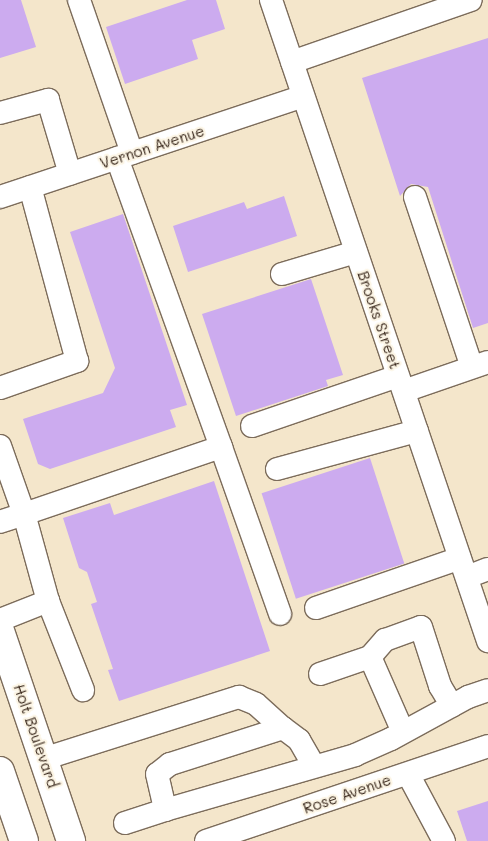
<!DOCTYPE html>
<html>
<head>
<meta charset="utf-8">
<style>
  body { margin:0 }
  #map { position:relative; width:488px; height:841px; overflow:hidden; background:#f4e6cb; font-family:Mali,sans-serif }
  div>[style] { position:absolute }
  .building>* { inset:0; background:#ccabef; transform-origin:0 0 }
  .roads { filter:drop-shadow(1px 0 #7c6c5b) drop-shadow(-1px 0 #7c6c5b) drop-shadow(0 1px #7c6c5b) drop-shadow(0 -1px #7c6c5b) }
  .minor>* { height:22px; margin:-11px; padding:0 11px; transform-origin:11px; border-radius:11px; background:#fff }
  .major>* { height:28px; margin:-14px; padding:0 14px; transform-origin:14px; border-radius:14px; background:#fff }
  span { translate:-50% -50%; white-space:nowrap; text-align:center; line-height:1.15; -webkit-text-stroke:4.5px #fcf5e5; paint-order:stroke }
  .street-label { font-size:15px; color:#3b2a1e }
</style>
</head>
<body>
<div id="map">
  <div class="building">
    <i style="clip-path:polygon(0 0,21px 0,36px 47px,0 58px)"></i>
    <i style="clip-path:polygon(187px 0,216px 0,225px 29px,192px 40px,198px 59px,125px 84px,106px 27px)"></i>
    <i style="clip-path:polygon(488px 38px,488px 323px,473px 328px,428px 187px,411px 184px,400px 196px,362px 78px)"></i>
    <i style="clip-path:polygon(284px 196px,297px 236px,188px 272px,173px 226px,244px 202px,247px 209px)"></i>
    <i style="clip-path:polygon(123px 214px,187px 405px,170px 410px,176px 427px,50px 469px,38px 464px,23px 419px,103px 393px,115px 368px,70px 232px)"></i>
    <i style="clip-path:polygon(311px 279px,343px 375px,326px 380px,328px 386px,236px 416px,202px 314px)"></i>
    <i style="left:370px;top:458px;width:111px;height:114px;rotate:72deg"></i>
    <i style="clip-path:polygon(214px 481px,270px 651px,119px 701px,108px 670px,113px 669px,91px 604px,97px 602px,87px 572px,79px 568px,63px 518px,110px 503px,114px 515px)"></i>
    <i style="clip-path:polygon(488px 801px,488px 841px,467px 841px,457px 811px)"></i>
  </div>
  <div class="roads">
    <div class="minor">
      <i style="left:79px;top:0;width:162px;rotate:70.9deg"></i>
      <i style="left:271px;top:0;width:677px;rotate:71.3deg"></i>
      <i style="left:292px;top:62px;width:189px;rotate:-19.1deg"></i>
      <i style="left:0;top:113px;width:50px;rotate:-15.2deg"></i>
      <i style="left:48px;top:100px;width:77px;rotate:73.4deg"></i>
      <i style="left:117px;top:158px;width:307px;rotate:70.2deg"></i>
      <i style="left:0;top:197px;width:319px;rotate:-18.4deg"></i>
      <i style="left:415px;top:197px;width:179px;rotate:71.5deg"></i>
      <i style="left:282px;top:274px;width:77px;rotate:-16.6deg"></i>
      <i style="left:0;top:388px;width:82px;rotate:-19.3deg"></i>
      <i style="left:77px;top:361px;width:180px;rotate:-105.1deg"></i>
      <i style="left:404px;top:391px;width:89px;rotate:-19deg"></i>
      <i style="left:252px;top:426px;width:154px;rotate:-18.9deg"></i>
      <i style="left:0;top:446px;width:72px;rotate:70.6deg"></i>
      <i style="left:24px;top:514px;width:25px;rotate:162deg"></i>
      <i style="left:277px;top:469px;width:145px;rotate:-15.2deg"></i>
      <i style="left:467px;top:577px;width:22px;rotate:-21deg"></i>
      <i style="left:48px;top:601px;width:96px;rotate:68.5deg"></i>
      <i style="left:316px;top:608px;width:152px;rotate:-19.1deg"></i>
      <i style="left:0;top:620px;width:52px;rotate:-21.6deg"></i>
      <i style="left:48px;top:601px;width:90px;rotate:-105.4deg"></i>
      <i style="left:24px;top:514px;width:208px;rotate:-18.8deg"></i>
      <i style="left:221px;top:447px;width:177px;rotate:70.5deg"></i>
      <i style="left:320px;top:674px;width:53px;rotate:-18.8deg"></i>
      <i style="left:403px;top:732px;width:82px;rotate:-113.7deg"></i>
      <i style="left:370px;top:657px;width:23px;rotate:-49deg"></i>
      <i style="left:385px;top:640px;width:38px;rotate:-20deg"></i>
      <i style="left:421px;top:627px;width:62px;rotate:72.1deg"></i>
      <i style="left:440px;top:686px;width:23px;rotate:59deg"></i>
      <i style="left:43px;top:759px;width:206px;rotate:-17.6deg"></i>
      <i style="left:239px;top:697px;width:18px;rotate:22deg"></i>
      <i style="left:256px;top:704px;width:36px;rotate:42deg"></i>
      <i style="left:314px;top:766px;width:30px;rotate:-120deg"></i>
      <i style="left:299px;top:740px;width:20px;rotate:-143deg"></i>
      <i style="left:283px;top:728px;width:119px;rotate:162.3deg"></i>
      <i style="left:170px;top:764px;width:16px;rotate:142deg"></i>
      <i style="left:157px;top:774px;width:37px;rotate:77deg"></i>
      <i style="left:165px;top:810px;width:198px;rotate:-16.1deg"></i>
      <i style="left:355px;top:755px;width:39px;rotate:-24deg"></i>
      <i style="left:391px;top:739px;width:88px;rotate:-28.6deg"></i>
      <i style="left:468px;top:697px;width:21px;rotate:-19deg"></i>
      <i style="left:408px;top:774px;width:76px;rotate:61.8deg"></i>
      <i style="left:125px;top:823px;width:42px;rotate:-18deg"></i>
      <i style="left:206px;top:841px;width:298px;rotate:-18.6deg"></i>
    </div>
    <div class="major">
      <i style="left:0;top:631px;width:222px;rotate:71.3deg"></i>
      <i style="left:0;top:771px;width:74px;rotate:71.1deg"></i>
    </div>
  </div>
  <div class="street-label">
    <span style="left:152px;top:147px;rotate:-18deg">Vernon Avenue</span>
    <span style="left:379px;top:320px;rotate:71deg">Brooks Street</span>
    <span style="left:36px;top:736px;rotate:71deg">Holt Boulevard</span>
    <span style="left:347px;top:794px;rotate:-19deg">Rose Avenue</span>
  </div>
</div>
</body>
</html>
